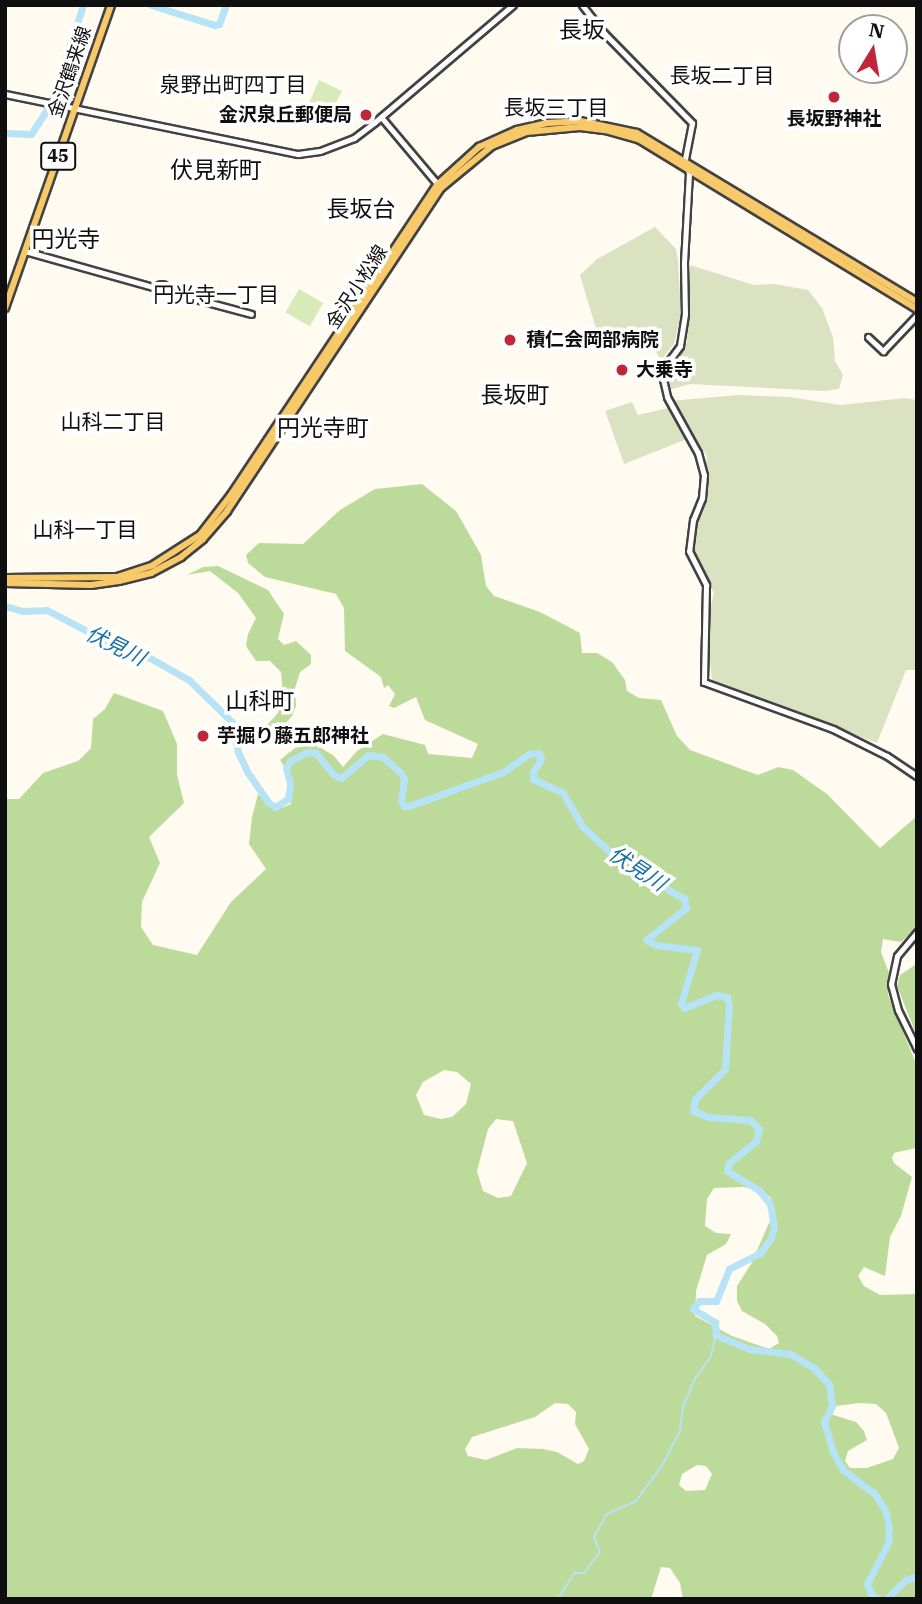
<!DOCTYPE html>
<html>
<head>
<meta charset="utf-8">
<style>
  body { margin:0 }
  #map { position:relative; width:922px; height:1604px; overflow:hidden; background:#fffbf1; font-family:"IBM Plex Serif","Noto Sans JP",serif }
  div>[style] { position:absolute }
  .green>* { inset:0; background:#d7eaba; transform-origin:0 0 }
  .forest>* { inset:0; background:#bcdb9a }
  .cemetery>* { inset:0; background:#dae2c2 }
  .stream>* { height:2px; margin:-1px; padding:0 1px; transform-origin:1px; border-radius:1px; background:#b6e3f6 }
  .river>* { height:7px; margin:-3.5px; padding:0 3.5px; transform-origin:3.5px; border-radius:3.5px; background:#b6e3f6 }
  .roads { filter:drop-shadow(2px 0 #424242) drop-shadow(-2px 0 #424242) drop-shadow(0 2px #424242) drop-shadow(0 -2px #424242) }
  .minor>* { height:5px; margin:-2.5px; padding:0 2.5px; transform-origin:2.5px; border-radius:2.5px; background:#fff }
  .minor>.ring { margin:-2.5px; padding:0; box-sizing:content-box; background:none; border:5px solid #fff; border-radius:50% }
  .major>* { height:6px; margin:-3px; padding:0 3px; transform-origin:3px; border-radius:3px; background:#f8c968 }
  .dots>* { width:19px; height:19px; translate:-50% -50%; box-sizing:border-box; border:4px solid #fff; border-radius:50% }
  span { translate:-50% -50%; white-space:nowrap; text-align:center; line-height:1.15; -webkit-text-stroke:7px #fff; paint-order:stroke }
  .shield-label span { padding:2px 5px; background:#fff; border:2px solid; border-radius:5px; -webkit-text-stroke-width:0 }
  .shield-label { font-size:18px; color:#0f0f0f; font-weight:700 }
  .street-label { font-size:19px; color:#0f0f0f }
  .poi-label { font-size:19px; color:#0f0f0f; font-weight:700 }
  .right { translate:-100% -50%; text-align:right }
  .left { translate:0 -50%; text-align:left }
  .neighbourhood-label { font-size:21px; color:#0f0f0f }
  .water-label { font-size:21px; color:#1771a2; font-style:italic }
  .quarter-label { font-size:23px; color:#0f0f0f }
  .frame { position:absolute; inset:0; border:7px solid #0f0f0f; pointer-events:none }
  .north { position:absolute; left:838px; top:14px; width:70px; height:70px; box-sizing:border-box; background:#fff; border:2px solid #9f9f9f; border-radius:50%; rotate:11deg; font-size:19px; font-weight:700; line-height:28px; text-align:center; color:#0f0f0f }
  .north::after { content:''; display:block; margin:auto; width:24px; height:32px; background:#c0263a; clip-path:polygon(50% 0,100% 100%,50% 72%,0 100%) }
</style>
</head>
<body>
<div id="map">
  <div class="green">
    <i style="clip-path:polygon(319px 80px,342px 91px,336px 103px,341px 109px,331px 116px,307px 122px,310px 101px)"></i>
    <i style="left:299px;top:289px;width:28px;height:27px;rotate:30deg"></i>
  </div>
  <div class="forest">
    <i style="clip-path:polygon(evenodd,422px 484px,456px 511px,481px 555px,486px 586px,494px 596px,540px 612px,580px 633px,582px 653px,597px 653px,612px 662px,625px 680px,627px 691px,639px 698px,661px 700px,677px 736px,690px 750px,758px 775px,778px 767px,793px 770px,827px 794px,880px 848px,917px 816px,917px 927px,901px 942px,883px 939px,881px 952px,889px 973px,888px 995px,917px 1066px,916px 1148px,894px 1153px,892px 1158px,894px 1163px,912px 1177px,901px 1216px,890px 1237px,885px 1276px,864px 1267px,858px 1276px,864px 1286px,880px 1295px,917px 1294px,917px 1599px,683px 1599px,680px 1583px,670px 1568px,661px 1567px,651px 1599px,5px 1599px,5px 799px,19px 799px,43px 773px,78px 761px,91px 748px,93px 719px,105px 709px,114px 693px,163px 711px,177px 744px,177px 775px,184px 803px,149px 837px,160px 863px,142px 902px,141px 927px,153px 945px,197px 955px,231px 902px,266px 869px,249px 844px,252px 817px,258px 794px,274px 811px,291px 804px,293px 780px,280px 760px,295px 748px,315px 744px,334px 756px,343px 767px,357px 751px,383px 734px,425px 745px,428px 754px,472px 758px,478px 744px,425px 720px,416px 697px,394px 708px,389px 706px,395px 694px,388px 685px,384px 688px,381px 677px,345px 651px,344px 608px,336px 594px,265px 577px,248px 563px,246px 555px,259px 543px,303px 544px,340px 510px,375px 489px,422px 484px,444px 1070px,457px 1072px,471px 1084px,466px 1104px,452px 1117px,441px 1119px,424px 1115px,416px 1095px,423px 1082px,444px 1070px,422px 484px,496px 1119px,513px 1121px,527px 1163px,511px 1196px,498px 1198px,483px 1191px,477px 1171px,488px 1129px,496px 1119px,422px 484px,743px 1187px,763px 1191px,771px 1198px,773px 1214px,751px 1264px,737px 1286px,737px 1301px,742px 1311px,765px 1324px,777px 1336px,779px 1343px,769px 1349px,732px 1336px,695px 1316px,696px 1291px,707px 1255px,726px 1244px,731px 1234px,716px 1233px,705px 1226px,707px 1199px,714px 1188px,743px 1187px,422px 484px,555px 1403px,568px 1404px,576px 1412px,575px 1424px,589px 1449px,584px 1461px,578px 1464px,557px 1452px,543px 1449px,517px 1448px,486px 1460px,468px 1456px,465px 1449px,472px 1437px,535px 1417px,555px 1403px,422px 484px,859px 1403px,876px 1404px,886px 1413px,899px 1448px,893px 1459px,867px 1468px,850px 1468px,845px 1461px,848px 1451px,867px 1440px,864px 1431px,856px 1422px,830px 1414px,836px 1406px,859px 1403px,422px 484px,697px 1465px,706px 1466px,712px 1474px,705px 1490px,686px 1491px,679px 1485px,682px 1474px,697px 1465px)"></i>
    <i style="clip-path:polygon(218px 566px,268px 590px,284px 614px,278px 639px,284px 645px,296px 641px,311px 655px,311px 664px,300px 672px,295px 688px,296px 706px,292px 716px,268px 743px,261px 732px,278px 713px,283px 695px,281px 672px,270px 661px,256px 661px,246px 646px,248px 634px,256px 618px,238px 593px,210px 571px,187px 575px,203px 567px)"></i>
    <i style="clip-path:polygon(917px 949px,917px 1036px,897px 986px,900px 975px,915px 965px)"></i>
  </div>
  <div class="cemetery">
    <i style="clip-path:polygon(655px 227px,676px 249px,678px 261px,681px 315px,674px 344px,661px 360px,648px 340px,635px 332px,599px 339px,580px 275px,597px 259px)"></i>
    <i style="clip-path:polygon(690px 265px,754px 285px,775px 284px,808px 290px,822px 308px,833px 337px,835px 361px,843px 375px,839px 389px,824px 391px,690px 384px,665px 391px,670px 370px,687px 342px)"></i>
    <i style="clip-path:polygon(738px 395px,789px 397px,841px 405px,905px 398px,917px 400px,917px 670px,906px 670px,877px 743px,712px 680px,706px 626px,714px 593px,692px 552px,707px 456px,670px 401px)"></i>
    <i style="clip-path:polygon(632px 402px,638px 415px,668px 408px,687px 439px,624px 464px,605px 411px)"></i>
  </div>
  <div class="stream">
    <i style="left:558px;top:1599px;width:31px;rotate:-58deg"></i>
    <i style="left:574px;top:1573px;width:10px"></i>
    <i style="left:584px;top:1573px;width:26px;rotate:-53deg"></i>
    <i style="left:600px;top:1552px;width:16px;rotate:-112deg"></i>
    <i style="left:594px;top:1537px;width:26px;rotate:-61deg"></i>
    <i style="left:607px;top:1514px;width:32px;rotate:-24deg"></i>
    <i style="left:636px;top:1501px;width:46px;rotate:-53.9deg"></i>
    <i style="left:663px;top:1464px;width:38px;rotate:-63deg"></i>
    <i style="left:680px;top:1430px;width:24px;rotate:-83deg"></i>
    <i style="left:683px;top:1406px;width:32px;rotate:-66deg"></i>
    <i style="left:696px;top:1377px;width:26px;rotate:-54deg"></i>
    <i style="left:711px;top:1356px;width:22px;rotate:-77deg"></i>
  </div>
  <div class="river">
    <i style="left:151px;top:5px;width:67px;rotate:17.4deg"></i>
    <i style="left:215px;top:25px;width:4px;rotate:-14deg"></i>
    <i style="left:219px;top:24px;width:20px;rotate:-70deg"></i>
    <i style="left:52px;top:99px;width:99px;rotate:-71.7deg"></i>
    <i style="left:5px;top:133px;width:26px;rotate:2deg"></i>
    <i style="left:31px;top:134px;width:31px;rotate:-57deg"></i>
    <i style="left:5px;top:606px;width:18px;rotate:16deg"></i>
    <i style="left:22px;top:611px;width:25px;rotate:-2deg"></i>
    <i style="left:47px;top:610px;width:90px;rotate:27.7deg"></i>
    <i style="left:127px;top:652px;width:24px;rotate:15deg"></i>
    <i style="left:150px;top:658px;width:45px;rotate:29.4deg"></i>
    <i style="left:189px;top:680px;width:60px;rotate:44.3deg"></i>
    <i style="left:232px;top:722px;width:31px;rotate:79deg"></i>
    <i style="left:238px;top:752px;width:23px;rotate:65deg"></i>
    <i style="left:248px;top:773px;width:35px;rotate:55deg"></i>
    <i style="left:268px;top:802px;width:9px;rotate:36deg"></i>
    <i style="left:275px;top:807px;width:15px;rotate:-32deg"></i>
    <i style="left:288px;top:799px;width:15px;rotate:-82deg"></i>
    <i style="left:290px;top:784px;width:16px;rotate:-104deg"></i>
    <i style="left:286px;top:768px;width:8px;rotate:-60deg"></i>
    <i style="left:290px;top:761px;width:19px;rotate:-28deg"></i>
    <i style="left:307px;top:752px;width:9px;rotate:6deg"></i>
    <i style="left:316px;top:753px;width:27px;rotate:51deg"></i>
    <i style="left:333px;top:774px;width:9px;rotate:27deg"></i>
    <i style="left:341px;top:778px;width:35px;rotate:-40deg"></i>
    <i style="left:368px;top:755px;width:15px;rotate:8deg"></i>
    <i style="left:383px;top:757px;width:24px;rotate:42deg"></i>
    <i style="left:401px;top:773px;width:7px;rotate:63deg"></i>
    <i style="left:404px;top:779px;width:21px;rotate:98deg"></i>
    <i style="left:401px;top:800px;width:7px;rotate:63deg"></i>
    <i style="left:404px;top:806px;width:5px"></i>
    <i style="left:409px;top:806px;width:100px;rotate:-19.9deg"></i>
    <i style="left:503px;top:772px;width:32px;rotate:-35deg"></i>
    <i style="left:529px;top:754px;width:10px;rotate:-6deg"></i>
    <i style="left:539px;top:753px;width:6px;rotate:72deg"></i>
    <i style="left:541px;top:759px;width:15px;rotate:122deg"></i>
    <i style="left:533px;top:772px;width:7px;rotate:90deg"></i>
    <i style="left:533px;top:779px;width:33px;rotate:25deg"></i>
    <i style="left:563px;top:793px;width:38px;rotate:60deg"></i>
    <i style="left:582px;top:826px;width:37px;rotate:43deg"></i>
    <i style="left:609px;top:851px;width:12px;rotate:9deg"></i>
    <i style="left:621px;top:853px;width:62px;rotate:37.8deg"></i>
    <i style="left:670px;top:891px;width:16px;rotate:27deg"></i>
    <i style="left:684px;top:898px;width:10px;rotate:79deg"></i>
    <i style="left:686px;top:908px;width:51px;rotate:141.3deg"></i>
    <i style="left:646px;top:940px;width:11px;rotate:27deg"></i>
    <i style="left:656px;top:945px;width:41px;rotate:7deg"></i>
    <i style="left:697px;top:950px;width:55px;rotate:106.8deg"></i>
    <i style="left:681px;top:1003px;width:6px;rotate:59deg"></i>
    <i style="left:684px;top:1008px;width:35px;rotate:-22deg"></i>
    <i style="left:716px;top:995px;width:11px;rotate:10deg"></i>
    <i style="left:727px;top:997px;width:8px;rotate:76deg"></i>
    <i style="left:729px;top:1005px;width:64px;rotate:93.6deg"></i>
    <i style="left:725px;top:1069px;width:42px;rotate:135deg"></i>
    <i style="left:695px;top:1099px;width:12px;rotate:99deg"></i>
    <i style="left:693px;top:1111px;width:17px;rotate:21deg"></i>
    <i style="left:709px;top:1117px;width:41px;rotate:4.2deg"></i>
    <i style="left:750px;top:1120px;width:13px;rotate:45deg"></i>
    <i style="left:759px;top:1129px;width:12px;rotate:104deg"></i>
    <i style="left:756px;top:1141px;width:35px;rotate:141deg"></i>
    <i style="left:729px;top:1163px;width:8px;rotate:104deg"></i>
    <i style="left:727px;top:1171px;width:37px;rotate:31deg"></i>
    <i style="left:759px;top:1190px;width:18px;rotate:52deg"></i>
    <i style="left:770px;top:1204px;width:22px;rotate:80deg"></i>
    <i style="left:774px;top:1226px;width:12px;rotate:104deg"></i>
    <i style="left:771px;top:1238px;width:19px;rotate:126deg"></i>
    <i style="left:760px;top:1253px;width:35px;rotate:153deg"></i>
    <i style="left:729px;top:1269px;width:35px;rotate:112deg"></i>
    <i style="left:716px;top:1301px;width:17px;rotate:180deg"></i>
    <i style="left:699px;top:1301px;width:10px;rotate:127deg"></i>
    <i style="left:693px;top:1309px;width:26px;rotate:31deg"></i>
    <i style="left:715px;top:1322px;width:13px;rotate:86deg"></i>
    <i style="left:716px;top:1335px;width:36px;rotate:23deg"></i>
    <i style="left:749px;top:1349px;width:41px;rotate:7deg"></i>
    <i style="left:790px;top:1354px;width:28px;rotate:30deg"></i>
    <i style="left:814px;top:1368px;width:22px;rotate:47deg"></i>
    <i style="left:829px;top:1384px;width:22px;rotate:82deg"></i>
    <i style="left:832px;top:1406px;width:18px;rotate:117deg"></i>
    <i style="left:824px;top:1422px;width:31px;rotate:73deg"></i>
    <i style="left:833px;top:1452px;width:21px;rotate:61deg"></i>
    <i style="left:843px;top:1470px;width:39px;rotate:37deg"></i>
    <i style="left:874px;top:1493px;width:20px;rotate:57deg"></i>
    <i style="left:885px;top:1510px;width:18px;rotate:77deg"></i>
    <i style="left:889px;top:1528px;width:15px;rotate:94deg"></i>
    <i style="left:888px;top:1543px;width:46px;rotate:117.1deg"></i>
    <i style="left:867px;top:1584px;width:12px;rotate:66deg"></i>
    <i style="left:872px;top:1595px;width:8px;rotate:30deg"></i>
    <i style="left:886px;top:1599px;width:28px;rotate:-44deg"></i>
    <i style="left:906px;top:1580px;width:12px;rotate:-20deg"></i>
  </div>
  <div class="roads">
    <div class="minor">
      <i style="left:582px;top:5px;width:36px;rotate:52deg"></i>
      <i style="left:604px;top:33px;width:126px;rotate:45.6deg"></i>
      <i style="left:692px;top:123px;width:38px;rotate:101deg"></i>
      <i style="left:685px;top:160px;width:14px;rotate:73deg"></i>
      <i style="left:689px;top:173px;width:90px;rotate:93.2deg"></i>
      <i style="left:684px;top:263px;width:51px;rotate:88.9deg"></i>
      <i style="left:685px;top:314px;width:32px;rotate:99deg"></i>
      <i style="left:680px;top:346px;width:25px;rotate:127deg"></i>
      <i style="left:665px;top:366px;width:13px;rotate:99deg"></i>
      <i style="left:663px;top:379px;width:18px;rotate:77deg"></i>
      <i style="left:667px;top:397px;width:64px;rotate:61deg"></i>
      <i style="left:698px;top:453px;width:23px;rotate:75deg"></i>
      <i style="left:704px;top:475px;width:23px;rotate:95deg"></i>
      <i style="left:702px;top:498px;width:24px;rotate:112deg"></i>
      <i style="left:693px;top:520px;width:31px;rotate:97deg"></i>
      <i style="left:689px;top:551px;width:38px;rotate:63deg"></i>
      <i style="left:706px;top:585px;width:97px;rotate:91.2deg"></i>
      <i style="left:704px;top:682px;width:137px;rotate:20deg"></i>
      <i style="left:833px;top:729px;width:60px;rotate:26.6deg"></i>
      <i style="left:887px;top:756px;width:36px;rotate:34deg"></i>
      <i style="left:5px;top:94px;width:299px;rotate:11.6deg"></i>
      <i style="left:298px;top:154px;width:22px;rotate:-8deg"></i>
      <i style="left:320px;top:151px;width:36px;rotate:-21deg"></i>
      <i style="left:354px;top:138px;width:26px;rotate:-37deg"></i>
      <i style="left:375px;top:122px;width:181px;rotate:-40.3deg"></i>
      <i style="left:381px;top:117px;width:92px;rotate:49.9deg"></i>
      <i style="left:25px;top:251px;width:137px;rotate:15.7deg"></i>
      <i class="ring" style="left:157.5px;top:284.5px;width:4px;height:4px"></i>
      <i style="left:166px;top:291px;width:88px;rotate:15.1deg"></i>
      <i style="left:868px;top:337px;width:21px;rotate:43deg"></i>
      <i style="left:883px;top:351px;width:50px;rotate:-46.6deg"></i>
      <i style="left:917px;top:932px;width:31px;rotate:130deg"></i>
      <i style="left:897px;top:956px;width:29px;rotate:102deg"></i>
      <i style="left:891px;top:984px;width:27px;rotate:75deg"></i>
      <i style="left:898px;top:1010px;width:43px;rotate:64deg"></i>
    </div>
    <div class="major">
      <i style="left:5px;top:308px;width:321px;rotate:-70.7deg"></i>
      <i style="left:5px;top:578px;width:112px;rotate:-0.5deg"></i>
      <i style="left:117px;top:577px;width:38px;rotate:-18deg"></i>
      <i style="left:153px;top:565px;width:56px;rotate:-32.6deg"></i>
      <i style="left:200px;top:535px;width:51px;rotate:-52.2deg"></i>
      <i style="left:231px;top:495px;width:372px;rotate:-56.4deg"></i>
      <i style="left:437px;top:185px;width:57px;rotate:-42.1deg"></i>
      <i style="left:479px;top:147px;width:42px;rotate:-24.1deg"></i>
      <i style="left:517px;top:130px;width:31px;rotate:-13deg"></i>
      <i style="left:547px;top:123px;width:33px;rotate:-3deg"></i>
      <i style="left:580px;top:121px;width:58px;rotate:11.9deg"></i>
      <i style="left:637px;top:133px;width:327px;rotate:31.1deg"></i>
      <i style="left:5px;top:583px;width:86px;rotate:1.3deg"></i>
      <i style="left:91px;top:585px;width:28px;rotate:-8deg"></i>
      <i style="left:119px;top:581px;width:33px;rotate:-14deg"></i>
      <i style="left:151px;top:573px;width:34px;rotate:-28deg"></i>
      <i style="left:181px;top:557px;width:28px;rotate:-39deg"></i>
      <i style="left:203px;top:539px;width:37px;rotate:-49deg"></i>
      <i style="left:227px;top:511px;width:387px;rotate:-56.5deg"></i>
      <i style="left:441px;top:188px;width:66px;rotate:-39.5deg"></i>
      <i style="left:492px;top:146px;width:38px;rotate:-22deg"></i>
      <i style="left:527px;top:132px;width:53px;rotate:-5.4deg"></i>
      <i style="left:580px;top:127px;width:26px;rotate:7deg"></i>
      <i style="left:606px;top:130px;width:35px;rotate:16deg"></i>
      <i style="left:640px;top:140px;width:324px;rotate:31.4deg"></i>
    </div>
  </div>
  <div class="dots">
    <i style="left:834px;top:97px;background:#c0263a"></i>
    <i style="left:366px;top:115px;background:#c0263a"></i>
    <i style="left:510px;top:340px;background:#c0263a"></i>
    <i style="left:622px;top:370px;background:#c0263a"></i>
    <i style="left:203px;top:736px;background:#c0263a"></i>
  </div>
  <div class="shield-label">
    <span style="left:58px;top:156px">45</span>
  </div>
  <div class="street-label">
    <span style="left:70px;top:72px;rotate:-71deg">金沢鶴来線</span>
    <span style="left:357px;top:287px;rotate:-57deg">金沢小松線</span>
  </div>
  <div class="poi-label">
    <span class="right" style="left:352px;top:115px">金沢泉丘郵便局</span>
    <span style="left:834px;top:119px">長坂野神社</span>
    <span class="left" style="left:526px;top:340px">積仁会岡部病院</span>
    <span class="left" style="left:636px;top:370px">大乗寺</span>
    <span class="left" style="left:217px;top:736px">芋掘り藤五郎神社</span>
  </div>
  <div class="neighbourhood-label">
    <span style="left:722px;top:75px">長坂二丁目</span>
    <span style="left:233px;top:84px">泉野出町四丁目</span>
    <span style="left:556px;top:107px">長坂三丁目</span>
    <span style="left:216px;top:294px">円光寺一丁目</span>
    <span style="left:113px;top:421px">山科二丁目</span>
    <span style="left:85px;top:529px">山科一丁目</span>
  </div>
  <div class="water-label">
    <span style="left:116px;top:645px;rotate:26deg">伏見川</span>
    <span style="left:638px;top:868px;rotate:33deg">伏見川</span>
  </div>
  <div class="quarter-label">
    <span style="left:582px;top:29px">長坂</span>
    <span style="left:216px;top:169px">伏見新町</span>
    <span style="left:361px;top:208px">長坂台</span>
    <span style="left:66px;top:238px">円光寺</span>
    <span style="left:515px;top:394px">長坂町</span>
    <span style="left:323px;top:427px">円光寺町</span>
    <span style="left:260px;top:700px">山科町</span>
  </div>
  <div class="frame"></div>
  <div class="north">N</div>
</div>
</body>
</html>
